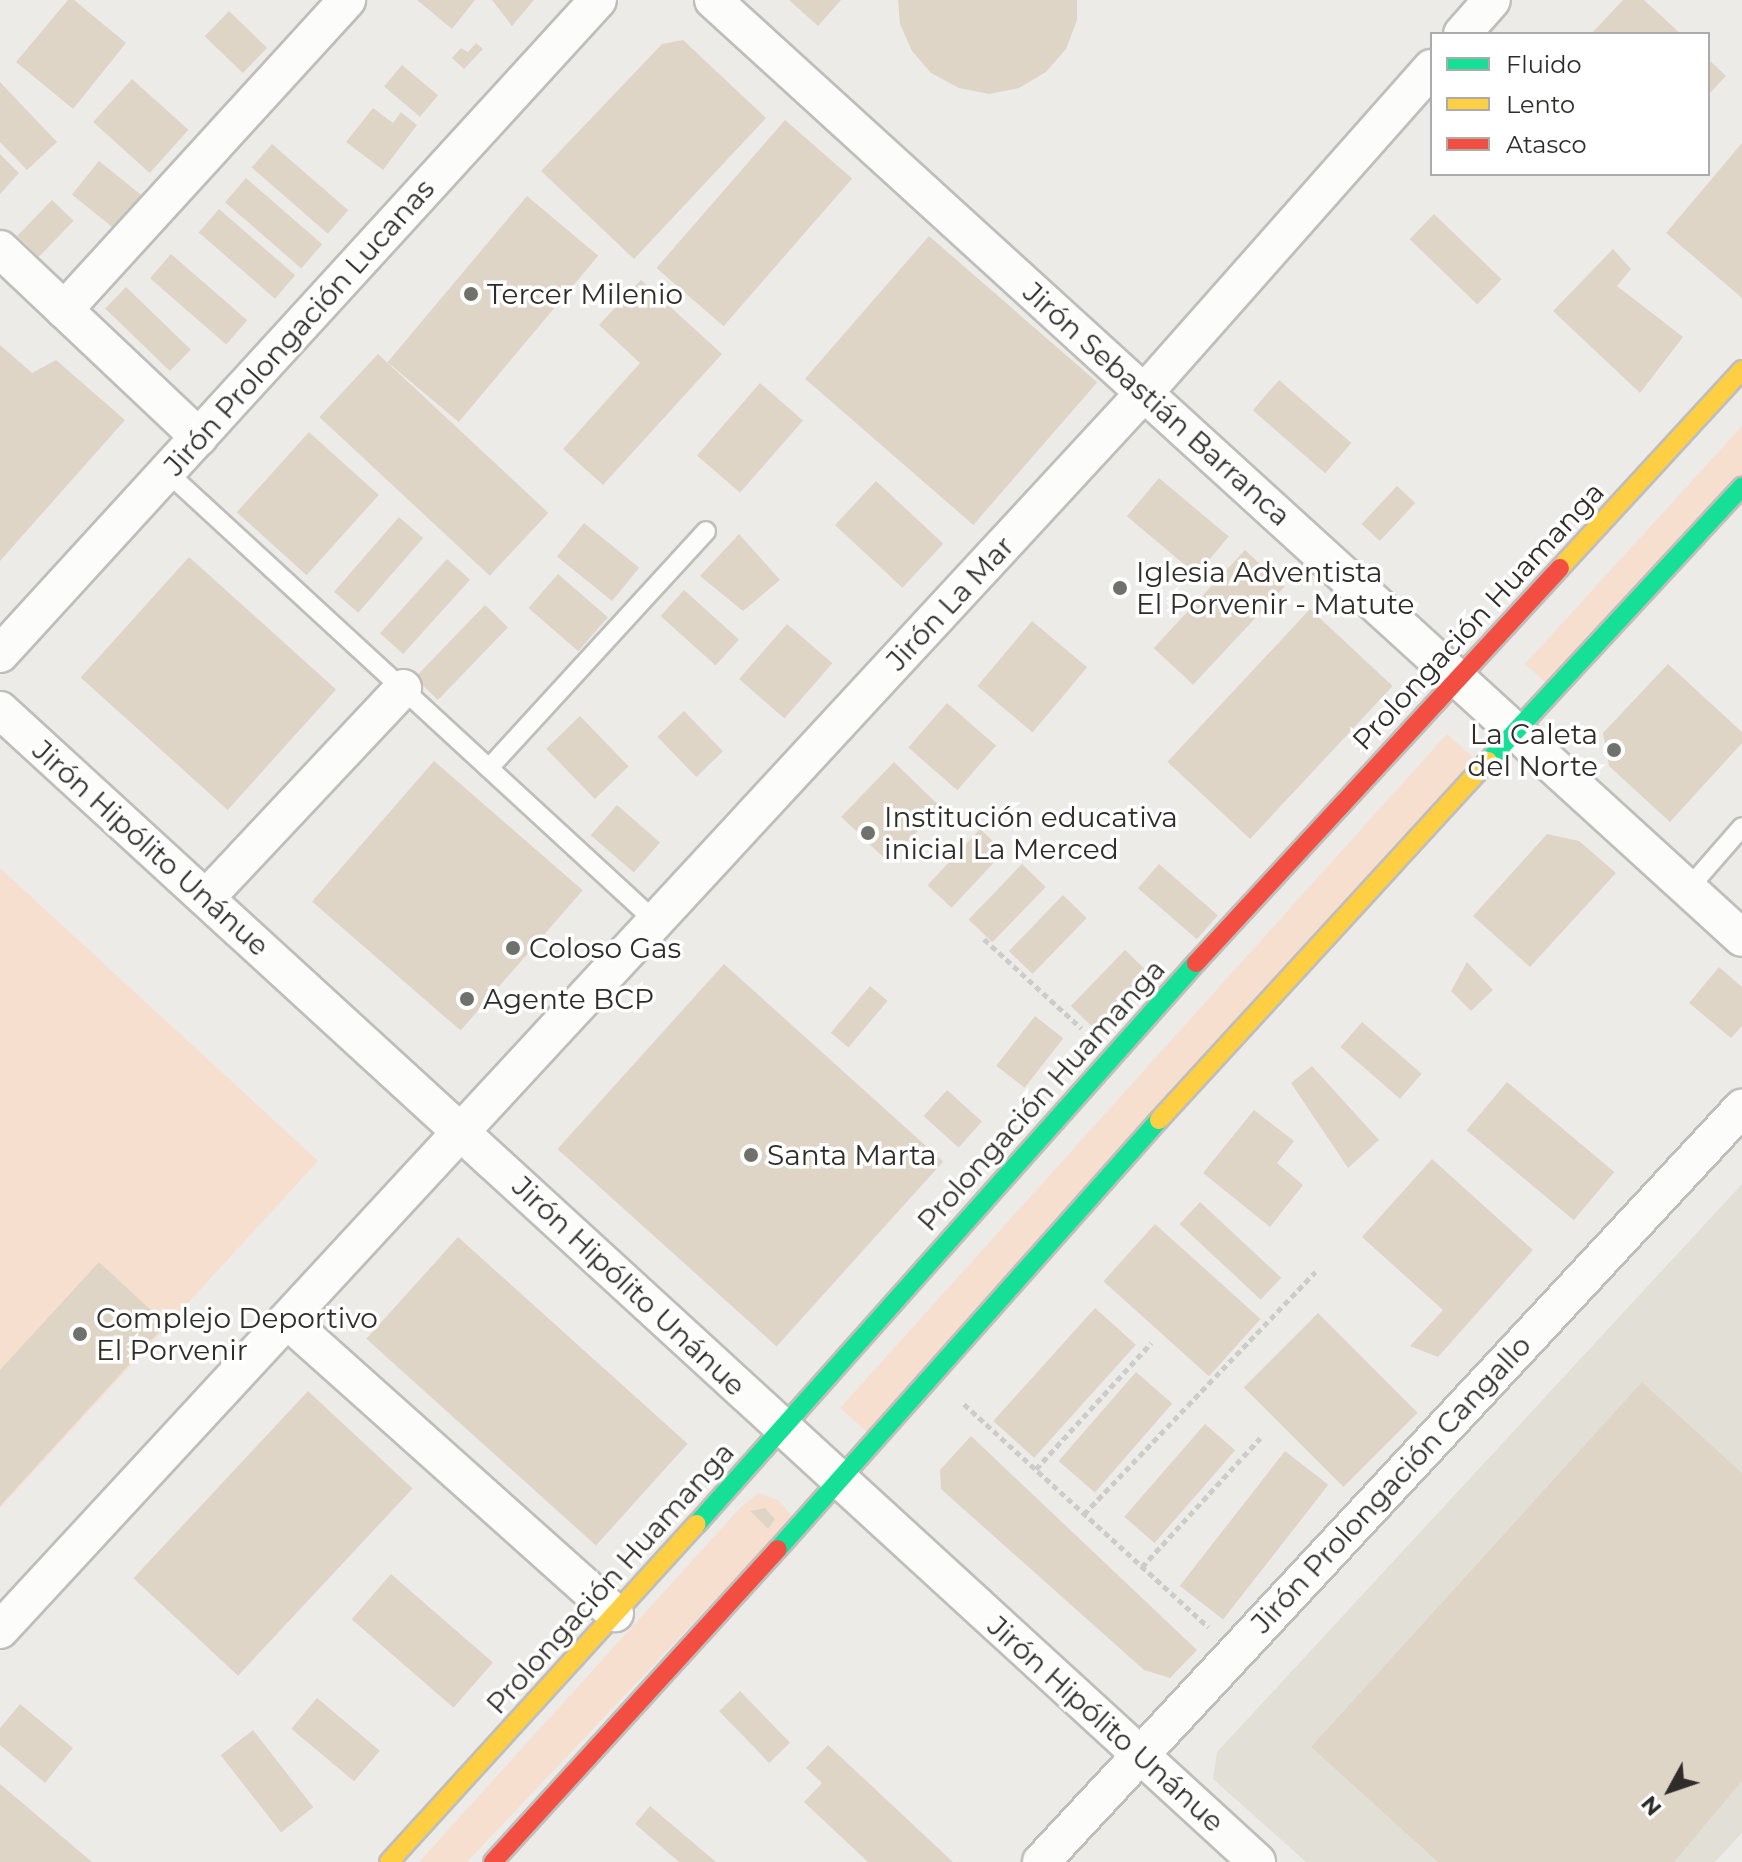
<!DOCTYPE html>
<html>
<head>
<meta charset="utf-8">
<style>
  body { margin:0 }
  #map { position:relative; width:1742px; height:1862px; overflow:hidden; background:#ecebe7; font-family:Montserrat,sans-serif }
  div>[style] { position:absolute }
  .built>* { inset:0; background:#e2e0d6 }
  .green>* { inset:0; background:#f6dfcf; transform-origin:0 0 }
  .building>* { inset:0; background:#dfd5c7; transform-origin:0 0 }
  .path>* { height:5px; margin-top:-2.5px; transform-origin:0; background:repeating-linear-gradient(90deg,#cdcccb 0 6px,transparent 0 10px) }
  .roads { filter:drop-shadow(2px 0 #bfbebb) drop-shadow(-2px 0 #bfbebb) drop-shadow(0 2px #bfbebb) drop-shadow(0 -2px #bfbebb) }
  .lane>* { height:18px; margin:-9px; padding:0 9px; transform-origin:9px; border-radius:9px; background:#fcfcfb }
  .street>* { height:36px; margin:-18px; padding:0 18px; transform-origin:18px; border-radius:18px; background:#fcfcfb }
  .fast>* { height:18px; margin:-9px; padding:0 9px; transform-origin:9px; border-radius:9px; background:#16e098 }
  .slow>* { height:18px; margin:-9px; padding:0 9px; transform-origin:9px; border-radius:9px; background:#ffcf43 }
  .jam>* { height:18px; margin:-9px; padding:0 9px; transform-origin:9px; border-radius:9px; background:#f24e42 }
  .dots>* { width:22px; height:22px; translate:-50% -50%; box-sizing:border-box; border:4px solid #fff; border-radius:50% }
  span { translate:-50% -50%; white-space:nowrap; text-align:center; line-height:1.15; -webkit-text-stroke:7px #fff; paint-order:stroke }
  .poi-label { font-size:28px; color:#2e2d2a }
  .left { translate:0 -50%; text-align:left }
  .right { translate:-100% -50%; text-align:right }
  .street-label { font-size:28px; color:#2e2d2a }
  .legend { position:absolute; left:1430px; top:32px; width:280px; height:144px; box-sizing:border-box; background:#fff; border:2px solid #ababaa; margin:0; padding:10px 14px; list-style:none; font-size:24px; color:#2e2d2a }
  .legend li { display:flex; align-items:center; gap:16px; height:40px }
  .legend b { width:40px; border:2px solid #ababaa }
  .north { position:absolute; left:1630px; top:1750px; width:80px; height:80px; -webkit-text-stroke:6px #fff; paint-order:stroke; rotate:230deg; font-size:22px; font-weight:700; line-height:32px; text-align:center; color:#2e2d2a }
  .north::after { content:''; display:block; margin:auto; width:28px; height:36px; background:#2e2d2a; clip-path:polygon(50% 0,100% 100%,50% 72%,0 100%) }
</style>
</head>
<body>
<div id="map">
  <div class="built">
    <i style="clip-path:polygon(1742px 1184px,1742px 1833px,1715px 1862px,1306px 1862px,1213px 1779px,1217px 1752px)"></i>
  </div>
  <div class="green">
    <i style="clip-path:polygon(1742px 426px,1742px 481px,1553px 689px,1525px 664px)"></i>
    <i style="left:1447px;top:734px;width:46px;height:907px;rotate:42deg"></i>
    <i style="clip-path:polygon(0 868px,318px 1161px,0 1508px)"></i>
    <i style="clip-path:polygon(758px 1493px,778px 1500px,796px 1521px,769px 1543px,467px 1862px,419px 1862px,740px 1508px)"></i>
  </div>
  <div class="building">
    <i style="clip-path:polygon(68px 0,74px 0,126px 43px,73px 109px,16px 62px)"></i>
    <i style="clip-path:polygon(417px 0,475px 0,452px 29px)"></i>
    <i style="clip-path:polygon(492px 0,534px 0,512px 26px)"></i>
    <i style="clip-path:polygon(789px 0,841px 0,818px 26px)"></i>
    <i style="clip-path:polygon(898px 0,1077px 0,1077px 20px,1066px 49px,1046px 72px,1019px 88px,989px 94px,959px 88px,931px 73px,912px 51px,900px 24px)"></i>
    <i style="clip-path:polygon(1623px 0,1644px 0,1681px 34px,1591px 34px)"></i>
    <i style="left:229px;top:11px;width:53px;height:35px;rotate:44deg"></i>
    <i style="clip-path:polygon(683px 40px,766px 118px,634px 259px,541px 171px,662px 44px)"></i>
    <i style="clip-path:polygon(476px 43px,483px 49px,464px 69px,452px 58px,461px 48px,468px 52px)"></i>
    <i style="clip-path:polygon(1708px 59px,1726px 76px,1708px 95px)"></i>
    <i style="left:402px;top:65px;width:47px;height:28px;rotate:40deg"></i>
    <i style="left:132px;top:79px;width:76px;height:58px;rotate:42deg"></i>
    <i style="clip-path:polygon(0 82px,57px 142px,27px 170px,0 142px)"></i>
    <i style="clip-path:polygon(373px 108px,393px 123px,401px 112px,417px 125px,383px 170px,346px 142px)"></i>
    <i style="left:785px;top:120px;width:89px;height:196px;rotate:41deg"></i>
    <i style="clip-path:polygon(1742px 143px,1742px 298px,1666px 233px)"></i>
    <i style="left:272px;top:144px;width:101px;height:31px;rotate:41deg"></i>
    <i style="clip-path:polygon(0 154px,19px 173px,0 194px)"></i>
    <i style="left:99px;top:161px;width:55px;height:43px;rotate:39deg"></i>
    <i style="left:246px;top:178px;width:101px;height:32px;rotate:41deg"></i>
    <i style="left:527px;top:196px;width:93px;height:217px;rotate:40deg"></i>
    <i style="left:52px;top:200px;width:30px;height:50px;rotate:44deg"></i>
    <i style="left:219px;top:209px;width:101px;height:31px;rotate:41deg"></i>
    <i style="left:1434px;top:214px;width:94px;height:35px;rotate:44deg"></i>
    <i style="left:929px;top:236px;width:223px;height:189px;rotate:41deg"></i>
    <i style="clip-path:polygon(1613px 249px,1631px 269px,1617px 286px,1683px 337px,1640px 393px,1553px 311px)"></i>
    <i style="left:171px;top:254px;width:101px;height:32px;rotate:41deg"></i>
    <i style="clip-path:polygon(641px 280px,722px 354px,603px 485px,563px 449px,640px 363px,599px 325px)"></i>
    <i style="left:126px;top:287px;width:90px;height:30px;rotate:44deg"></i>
    <i style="clip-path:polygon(0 345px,32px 373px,56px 360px,125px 420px,0 561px)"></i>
    <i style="left:378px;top:354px;width:233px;height:86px;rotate:43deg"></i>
    <i style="left:1279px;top:380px;width:96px;height:40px;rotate:41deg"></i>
    <i style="left:760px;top:383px;width:57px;height:96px;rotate:41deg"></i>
    <i style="left:309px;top:432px;width:94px;height:108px;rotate:42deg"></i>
    <i style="left:1159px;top:478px;width:91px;height:50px;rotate:40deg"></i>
    <i style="left:876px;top:481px;width:92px;height:60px;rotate:43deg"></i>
    <i style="left:1397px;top:486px;width:25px;height:52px;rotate:43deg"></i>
    <i style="left:399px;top:517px;width:32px;height:99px;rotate:41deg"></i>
    <i style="left:584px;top:523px;width:71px;height:43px;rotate:39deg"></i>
    <i style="clip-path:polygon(739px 534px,780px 580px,743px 611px,700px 576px)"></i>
    <i style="left:1245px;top:550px;width:54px;height:134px;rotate:43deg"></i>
    <i style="left:189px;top:557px;width:198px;height:162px;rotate:42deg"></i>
    <i style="left:447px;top:559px;width:31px;height:100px;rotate:42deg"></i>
    <i style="left:558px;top:574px;width:66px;height:45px;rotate:41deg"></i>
    <i style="left:684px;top:590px;width:74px;height:35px;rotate:42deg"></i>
    <i style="left:485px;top:605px;width:32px;height:101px;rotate:44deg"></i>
    <i style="left:1310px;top:609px;width:113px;height:209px;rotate:43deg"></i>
    <i style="left:1032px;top:621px;width:72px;height:85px;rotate:40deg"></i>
    <i style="left:787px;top:624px;width:60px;height:73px;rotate:41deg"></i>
    <i style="clip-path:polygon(1668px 664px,1742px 732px,1742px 743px,1670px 822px,1609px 766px,1603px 733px)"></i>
    <i style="left:947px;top:703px;width:65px;height:59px;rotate:41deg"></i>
    <i style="left:684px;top:711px;width:56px;height:37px;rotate:46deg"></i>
    <i style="left:580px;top:716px;width:70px;height:47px;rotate:46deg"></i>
    <i style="left:434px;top:761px;width:197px;height:186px;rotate:41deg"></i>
    <i style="left:894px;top:762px;width:65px;height:76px;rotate:44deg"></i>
    <i style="left:617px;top:805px;width:57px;height:40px;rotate:41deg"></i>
    <i style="left:980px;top:829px;width:33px;height:77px;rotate:43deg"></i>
    <i style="clip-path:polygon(1547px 834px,1579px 841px,1616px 873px,1530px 967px,1473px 916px)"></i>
    <i style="left:1022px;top:864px;width:33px;height:77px;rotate:44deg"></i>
    <i style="left:1159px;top:864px;width:78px;height:32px;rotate:41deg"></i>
    <i style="left:1063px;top:895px;width:33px;height:78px;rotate:44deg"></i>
    <i style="left:1125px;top:950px;width:33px;height:78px;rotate:44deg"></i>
    <i style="clip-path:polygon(1467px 962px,1493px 990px,1471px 1011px,1451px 991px)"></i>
    <i style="left:724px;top:964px;width:295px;height:249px;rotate:42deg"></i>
    <i style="clip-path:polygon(1719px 967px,1742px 987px,1742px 1026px,1731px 1038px,1689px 1003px)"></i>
    <i style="left:870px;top:986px;width:23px;height:61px;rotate:40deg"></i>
    <i style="left:1035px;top:1016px;width:36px;height:63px;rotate:38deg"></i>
    <i style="left:1362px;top:1022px;width:79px;height:33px;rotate:41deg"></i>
    <i style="clip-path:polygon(1312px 1066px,1379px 1140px,1348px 1168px,1291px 1083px)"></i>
    <i style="left:1507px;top:1082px;width:140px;height:63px;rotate:40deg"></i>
    <i style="left:947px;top:1090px;width:47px;height:35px;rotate:42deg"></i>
    <i style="clip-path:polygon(1254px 1110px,1294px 1141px,1277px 1163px,1303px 1185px,1270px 1227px,1203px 1173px)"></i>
    <i style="clip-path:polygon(1432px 1159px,1533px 1250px,1438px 1357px,1410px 1346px,1443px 1310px,1362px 1237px)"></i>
    <i style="left:1200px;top:1202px;width:111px;height:30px;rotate:43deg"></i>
    <i style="left:1155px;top:1224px;width:142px;height:77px;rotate:42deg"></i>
    <i style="left:458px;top:1237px;width:309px;height:137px;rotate:42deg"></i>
    <i style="clip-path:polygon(99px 1262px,166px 1324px,0 1506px,0 1370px)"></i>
    <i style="left:1095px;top:1308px;width:55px;height:152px;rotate:42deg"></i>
    <i style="left:1318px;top:1313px;width:141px;height:105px;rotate:45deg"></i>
    <i style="left:1136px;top:1372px;width:48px;height:118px;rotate:41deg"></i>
    <i style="clip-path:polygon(1642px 1382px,1742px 1473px,1742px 1781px,1674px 1862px,1438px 1862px,1311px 1747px)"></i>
    <i style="left:308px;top:1391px;width:143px;height:256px;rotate:43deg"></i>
    <i style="left:1205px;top:1424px;width:40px;height:123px;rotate:41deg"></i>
    <i style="clip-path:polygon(971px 1436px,1197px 1650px,1170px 1678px,1144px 1670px,941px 1489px,940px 1470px)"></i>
    <i style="left:1285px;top:1451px;width:55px;height:171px;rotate:38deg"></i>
    <i style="clip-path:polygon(765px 1508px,775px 1519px,768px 1529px,750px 1511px)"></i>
    <i style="left:391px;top:1574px;width:135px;height:60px;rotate:41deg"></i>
    <i style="left:740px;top:1691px;width:72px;height:29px;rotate:46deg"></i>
    <i style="left:317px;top:1698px;width:82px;height:40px;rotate:40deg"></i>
    <i style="clip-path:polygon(20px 1704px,73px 1748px,45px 1783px,0 1745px,0 1728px)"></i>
    <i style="left:253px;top:1730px;width:98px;height:41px;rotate:52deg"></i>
    <i style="clip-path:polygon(828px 1745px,953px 1862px,868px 1862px,804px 1802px,822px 1783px,806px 1768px)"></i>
    <i style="clip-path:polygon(0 1784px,92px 1862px,0 1862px)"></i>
    <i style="clip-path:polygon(650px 1806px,716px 1862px,679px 1862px,635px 1824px)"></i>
  </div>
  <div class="path">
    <i style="left:984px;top:939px;width:132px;rotate:42.5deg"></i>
    <i style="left:964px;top:1404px;width:331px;rotate:42.4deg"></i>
    <i style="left:1036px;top:1469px;width:171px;rotate:-47.6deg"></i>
    <i style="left:1084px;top:1514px;width:335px;rotate:-46.3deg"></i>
    <i style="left:1142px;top:1567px;width:175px;rotate:-47.5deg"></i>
  </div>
  <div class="roads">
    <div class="lane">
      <i style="left:167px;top:472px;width:665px;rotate:42.62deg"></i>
      <i style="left:489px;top:768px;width:321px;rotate:-47.5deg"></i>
      <i style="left:1688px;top:889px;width:82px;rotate:-48.9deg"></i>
    </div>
    <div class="street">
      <i style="left:713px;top:0;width:1392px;rotate:42.35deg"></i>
      <i style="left:1462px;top:34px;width:45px;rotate:-48.6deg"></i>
      <i style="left:0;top:249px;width:274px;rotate:43.4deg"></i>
      <i style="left:64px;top:310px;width:420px;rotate:-47.6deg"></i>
      <i style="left:0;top:654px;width:886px;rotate:-47.56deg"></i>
      <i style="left:0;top:710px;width:1705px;rotate:42.5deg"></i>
      <i style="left:206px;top:898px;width:288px;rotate:-46.8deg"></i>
      <i style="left:287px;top:1320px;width:440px;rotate:41.8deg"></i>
      <i style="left:0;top:1630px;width:1685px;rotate:-47.24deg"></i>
      <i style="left:1144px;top:393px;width:434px;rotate:-48.5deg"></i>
      <i style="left:1041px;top:1862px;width:1030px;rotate:-47.09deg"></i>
    </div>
    <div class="fast">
      <i style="left:1488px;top:761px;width:374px;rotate:-47.2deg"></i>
      <i style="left:697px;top:1524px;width:751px;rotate:-48.35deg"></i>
      <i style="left:778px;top:1549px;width:574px;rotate:-48.39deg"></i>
    </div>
    <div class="slow">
      <i style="left:1560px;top:568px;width:269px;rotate:-47.4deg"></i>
      <i style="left:1159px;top:1120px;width:487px;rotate:-47.5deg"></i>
      <i style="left:389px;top:1862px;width:457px;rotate:-47.7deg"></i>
    </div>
    <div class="jam">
      <i style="left:1196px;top:963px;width:537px;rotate:-47.34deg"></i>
      <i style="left:493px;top:1862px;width:423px;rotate:-47.7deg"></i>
    </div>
  </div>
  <div class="dots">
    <i style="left:471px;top:294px;background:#70706c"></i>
    <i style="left:1120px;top:588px;background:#70706c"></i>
    <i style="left:1614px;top:750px;background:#70706c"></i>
    <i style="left:868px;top:833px;background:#70706c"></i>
    <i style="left:513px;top:948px;background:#70706c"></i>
    <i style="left:467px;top:999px;background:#70706c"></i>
    <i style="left:751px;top:1155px;background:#70706c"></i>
    <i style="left:80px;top:1334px;background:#70706c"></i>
  </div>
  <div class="poi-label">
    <span class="left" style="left:487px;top:294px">Tercer Milenio</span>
    <span class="left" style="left:1136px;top:588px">Iglesia Adventista<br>El Porvenir - Matute</span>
    <span class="right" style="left:1598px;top:750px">La Caleta<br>del Norte</span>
    <span class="left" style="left:884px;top:833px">Institución educativa<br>inicial La Merced</span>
    <span class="left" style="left:529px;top:948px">Coloso Gas</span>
    <span class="left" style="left:483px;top:999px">Agente BCP</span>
    <span class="left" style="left:767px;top:1155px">Santa Marta</span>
    <span class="left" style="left:96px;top:1334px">Complejo Deportivo<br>El Porvenir</span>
  </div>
  <div class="street-label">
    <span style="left:299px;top:327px;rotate:-48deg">Jirón Prolongación Lucanas</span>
    <span style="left:1157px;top:404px;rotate:42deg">Jirón Sebastián Barranca</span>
    <span style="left:950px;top:603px;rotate:-47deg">Jirón La Mar</span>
    <span style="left:1478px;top:616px;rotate:-47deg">Prolongación Huamanga</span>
    <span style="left:151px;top:848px;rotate:42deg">Jirón Hipólito Unánue</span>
    <span style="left:1041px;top:1095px;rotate:-48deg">Prolongación Huamanga</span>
    <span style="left:629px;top:1286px;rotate:43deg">Jirón Hipólito Unánue</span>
    <span style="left:1391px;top:1484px;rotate:-47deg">Jirón Prolongación Cangallo</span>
    <span style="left:610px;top:1578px;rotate:-48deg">Prolongación Huamanga</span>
    <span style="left:1106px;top:1724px;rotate:42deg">Jirón Hipólito Unánue</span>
  </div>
  <ul class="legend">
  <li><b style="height:10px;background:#16e098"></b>Fluido</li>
  <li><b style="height:10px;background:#ffcf43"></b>Lento</li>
  <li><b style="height:10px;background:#f24e42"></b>Atasco</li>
  </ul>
  <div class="north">N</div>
</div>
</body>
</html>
